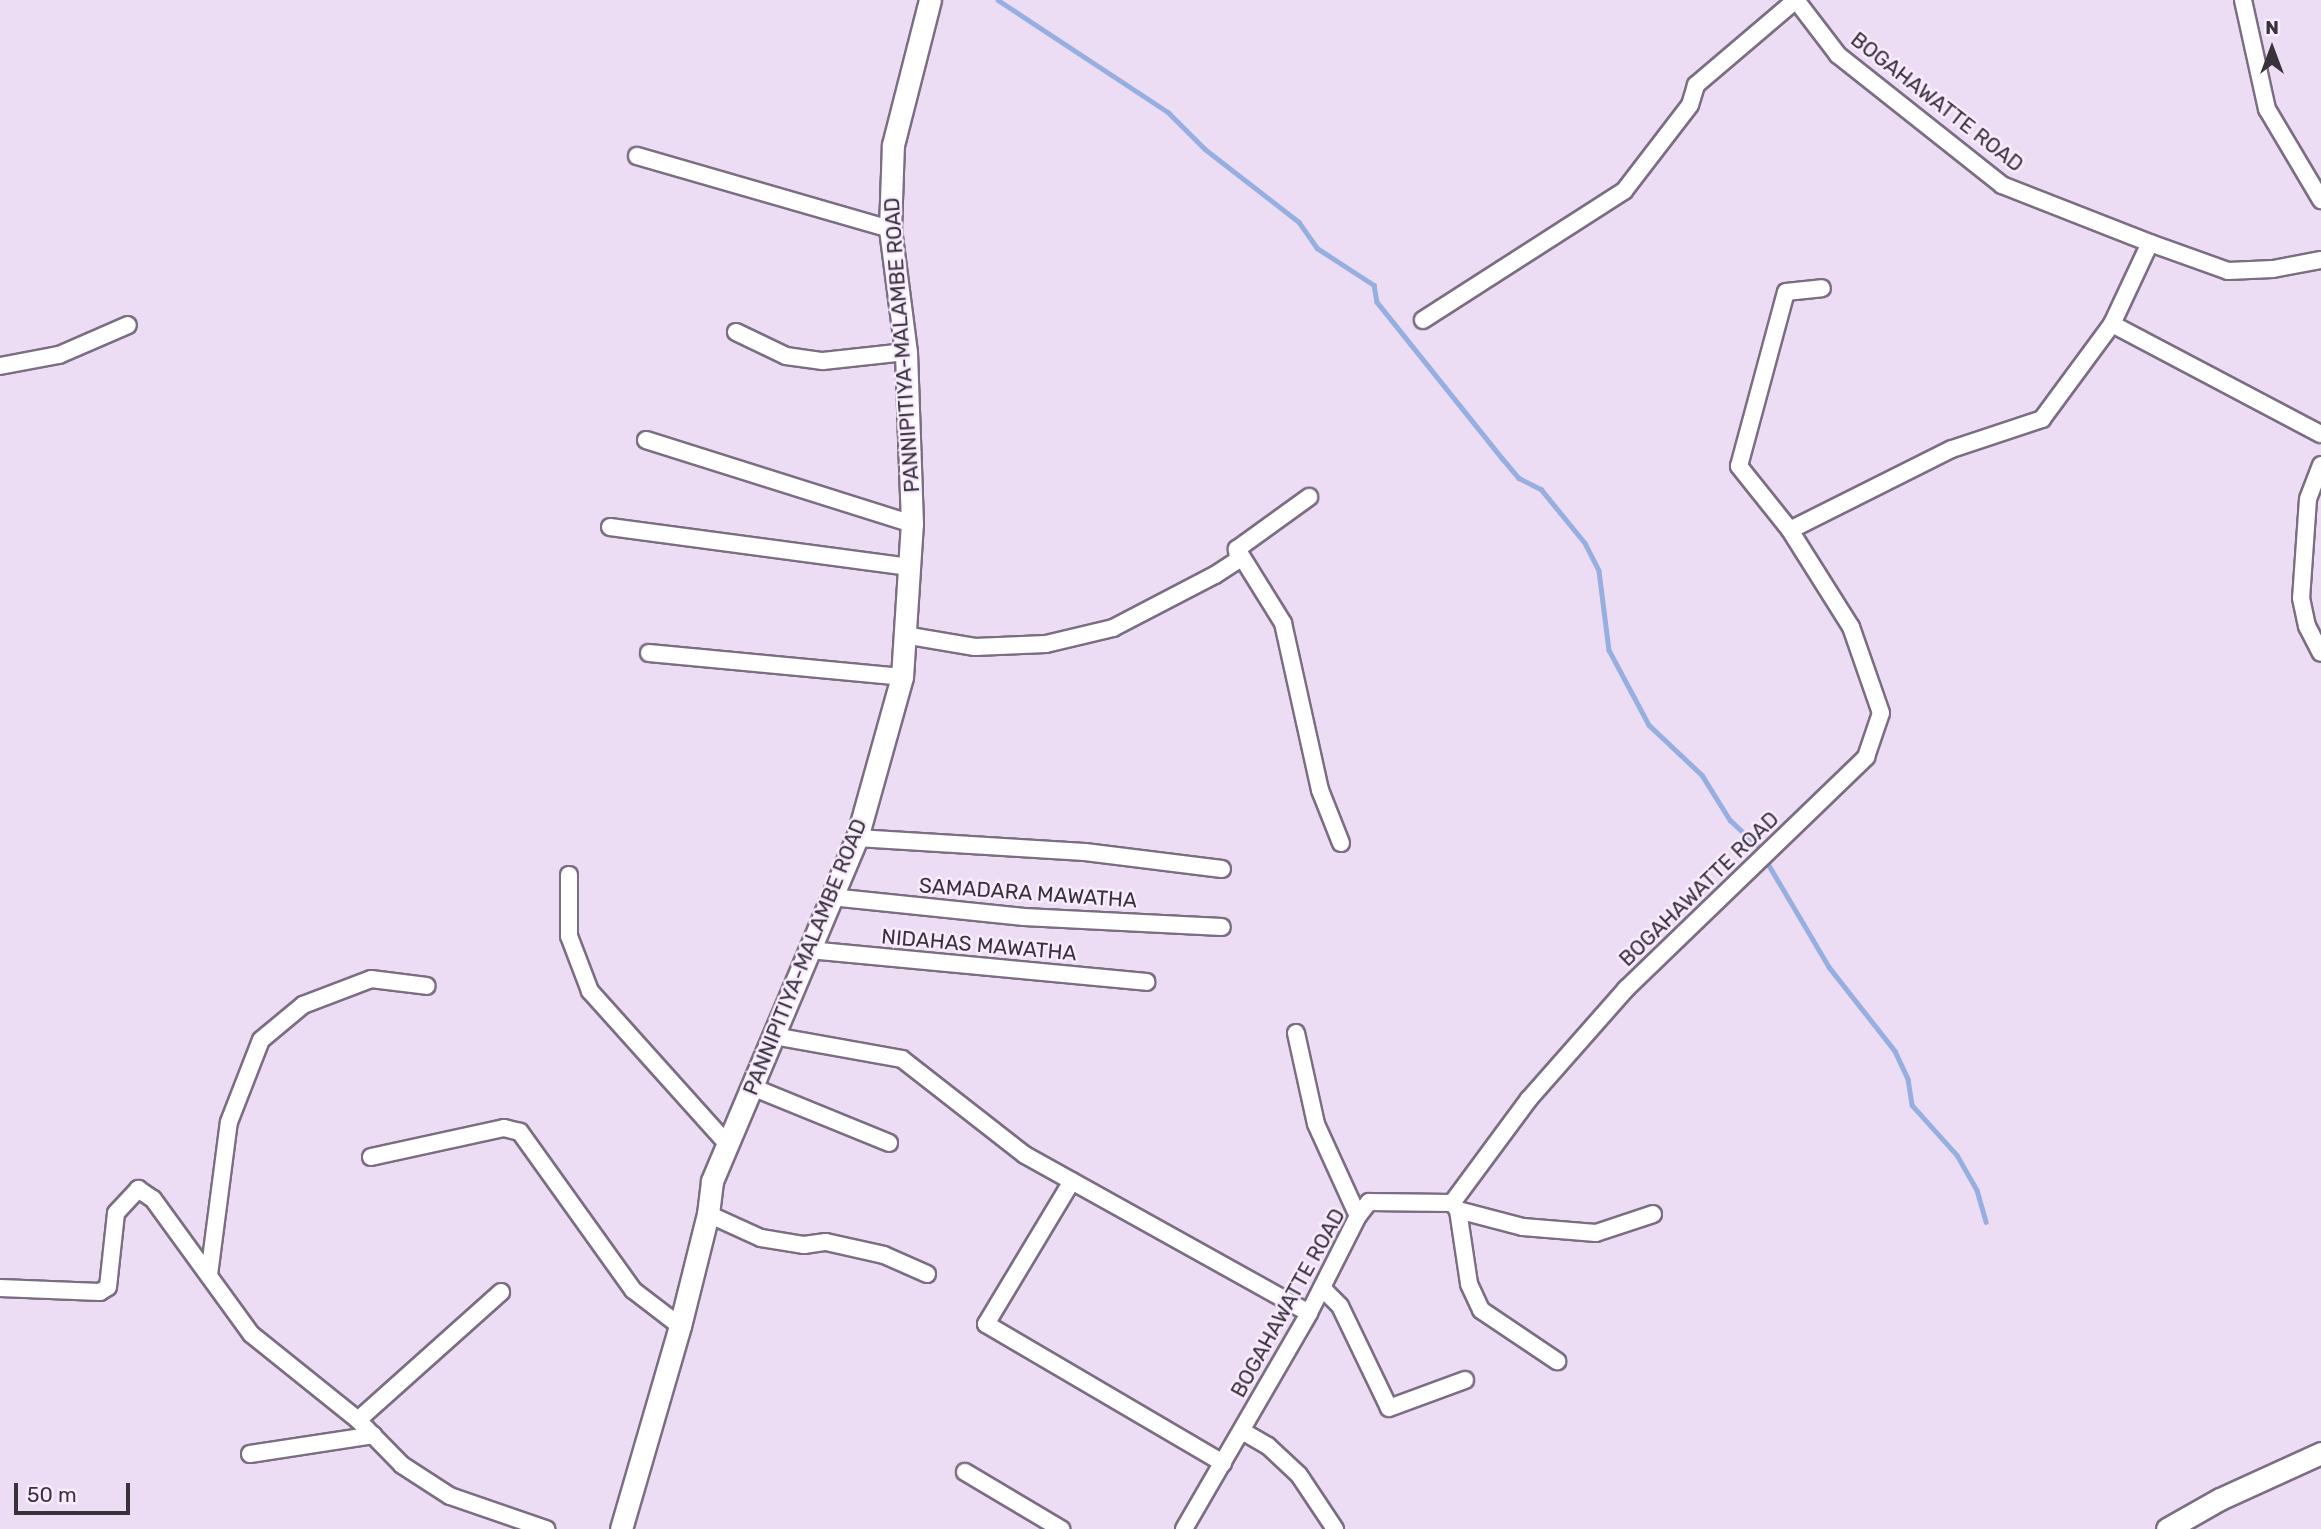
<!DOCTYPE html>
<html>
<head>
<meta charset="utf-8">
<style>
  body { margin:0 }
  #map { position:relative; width:2321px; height:1529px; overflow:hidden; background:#edddf4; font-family:Rubik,sans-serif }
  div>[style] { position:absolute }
  .stream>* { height:4.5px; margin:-2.25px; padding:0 2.25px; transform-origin:2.25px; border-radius:2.25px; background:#96afe0 }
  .roads { filter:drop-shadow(2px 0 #7c6e82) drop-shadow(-2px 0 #7c6e82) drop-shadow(0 2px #7c6e82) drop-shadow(0 -2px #7c6e82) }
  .street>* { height:16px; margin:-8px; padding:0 8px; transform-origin:8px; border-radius:8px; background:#fff }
  .secondary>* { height:21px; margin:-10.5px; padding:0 10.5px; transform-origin:10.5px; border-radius:10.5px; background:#fff }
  span { translate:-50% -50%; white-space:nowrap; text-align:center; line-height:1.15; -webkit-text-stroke:5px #f9ecfe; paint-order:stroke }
  .street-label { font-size:21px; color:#38323b }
  .north { position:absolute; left:2237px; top:14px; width:70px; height:70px; -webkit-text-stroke:5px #f9ecfe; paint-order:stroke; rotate:0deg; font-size:19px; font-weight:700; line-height:28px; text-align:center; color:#38323b }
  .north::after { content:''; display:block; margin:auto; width:24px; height:32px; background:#38323b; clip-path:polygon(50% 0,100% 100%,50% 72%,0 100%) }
  .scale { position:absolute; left:14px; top:1483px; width:116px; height:32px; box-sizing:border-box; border:4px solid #38323b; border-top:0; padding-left:9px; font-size:21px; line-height:24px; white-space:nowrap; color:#38323b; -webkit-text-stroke:5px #f9ecfe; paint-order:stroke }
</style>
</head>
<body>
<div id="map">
  <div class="stream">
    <i style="left:998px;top:0;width:204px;rotate:33.4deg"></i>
    <i style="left:1168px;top:112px;width:52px;rotate:45deg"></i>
    <i style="left:1205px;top:149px;width:119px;rotate:37.8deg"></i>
    <i style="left:1299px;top:222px;width:32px;rotate:55deg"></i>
    <i style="left:1317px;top:248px;width:68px;rotate:33deg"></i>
    <i style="left:1374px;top:285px;width:17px;rotate:80deg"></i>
    <i style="left:1377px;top:302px;width:200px;rotate:51.3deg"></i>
    <i style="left:1502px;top:458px;width:26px;rotate:50deg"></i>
    <i style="left:1519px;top:478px;width:25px;rotate:27deg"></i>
    <i style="left:1541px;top:489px;width:70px;rotate:50.8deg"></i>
    <i style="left:1585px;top:543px;width:31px;rotate:63deg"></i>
    <i style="left:1599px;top:571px;width:80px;rotate:82.8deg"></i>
    <i style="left:1609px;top:650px;width:85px;rotate:61.9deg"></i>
    <i style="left:1649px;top:725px;width:73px;rotate:43.3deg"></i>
    <i style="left:1702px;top:775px;width:53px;rotate:58.1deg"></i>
    <i style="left:1730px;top:820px;width:37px;rotate:43deg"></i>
    <i style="left:1767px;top:862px;width:122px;rotate:59.4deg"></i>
    <i style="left:1829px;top:967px;width:107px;rotate:51.8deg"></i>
    <i style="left:1895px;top:1051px;width:31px;rotate:65deg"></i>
    <i style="left:1908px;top:1079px;width:26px;rotate:81deg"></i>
    <i style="left:1912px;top:1105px;width:67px;rotate:48deg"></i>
    <i style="left:1957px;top:1155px;width:40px;rotate:60.3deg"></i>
    <i style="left:1977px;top:1190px;width:33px;rotate:74deg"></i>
  </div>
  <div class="roads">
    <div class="street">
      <i style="left:1796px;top:0;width:69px;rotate:52.6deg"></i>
      <i style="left:1838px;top:55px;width:209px;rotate:38.4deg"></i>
      <i style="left:2002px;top:185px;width:159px;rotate:21.4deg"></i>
      <i style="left:2243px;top:0;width:112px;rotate:77.6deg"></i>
      <i style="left:2267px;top:109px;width:106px;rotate:59.3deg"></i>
      <i style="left:637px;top:156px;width:263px;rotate:16.1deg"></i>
      <i style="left:1423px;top:320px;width:239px;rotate:-32.7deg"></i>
      <i style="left:1624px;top:191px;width:108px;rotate:-52.5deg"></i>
      <i style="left:1690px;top:105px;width:21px;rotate:-73deg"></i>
      <i style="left:1696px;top:85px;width:131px;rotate:-40.4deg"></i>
      <i style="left:2112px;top:324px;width:236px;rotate:27.8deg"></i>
      <i style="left:736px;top:332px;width:55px;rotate:25.6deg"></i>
      <i style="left:786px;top:356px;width:37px;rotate:8deg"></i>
      <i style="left:823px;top:361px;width:83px;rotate:-6.2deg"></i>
      <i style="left:0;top:366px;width:60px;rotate:-10.6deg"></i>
      <i style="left:59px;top:355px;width:75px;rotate:-23.5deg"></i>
      <i style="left:646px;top:440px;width:279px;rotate:17.5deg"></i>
      <i style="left:2321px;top:465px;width:36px;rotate:111deg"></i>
      <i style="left:2308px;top:499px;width:99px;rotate:94deg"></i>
      <i style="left:2301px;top:598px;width:29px;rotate:78deg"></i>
      <i style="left:2307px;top:626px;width:30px;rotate:63deg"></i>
      <i style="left:610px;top:527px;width:304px;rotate:7.6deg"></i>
      <i style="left:1790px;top:530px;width:82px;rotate:-128.6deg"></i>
      <i style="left:1739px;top:466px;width:180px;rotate:-74.9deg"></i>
      <i style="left:1786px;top:292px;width:36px;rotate:-6deg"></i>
      <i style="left:1237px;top:549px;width:87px;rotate:58.1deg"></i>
      <i style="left:1283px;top:623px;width:171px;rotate:77.5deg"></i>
      <i style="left:1320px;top:790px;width:57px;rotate:68.4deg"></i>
      <i style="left:904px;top:635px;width:72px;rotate:9.6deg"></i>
      <i style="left:975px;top:647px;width:71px;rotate:-2.4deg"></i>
      <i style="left:1046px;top:644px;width:69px;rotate:-13.4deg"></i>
      <i style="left:1113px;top:628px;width:115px;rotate:-27.5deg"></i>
      <i style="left:1215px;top:575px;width:27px;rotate:-33deg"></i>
      <i style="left:1238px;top:560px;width:11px;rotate:-95deg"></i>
      <i style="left:1237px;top:549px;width:89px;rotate:-35.8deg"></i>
      <i style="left:649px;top:653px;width:254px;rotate:5.4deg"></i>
      <i style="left:857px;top:838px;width:228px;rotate:3.5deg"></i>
      <i style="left:1085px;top:852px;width:138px;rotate:7.1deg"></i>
      <i style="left:569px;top:875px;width:61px;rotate:90deg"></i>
      <i style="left:569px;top:936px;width:59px;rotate:69.1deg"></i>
      <i style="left:590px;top:991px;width:207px;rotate:48.1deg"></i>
      <i style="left:831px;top:897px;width:194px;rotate:5.9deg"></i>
      <i style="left:1024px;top:917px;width:198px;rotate:2.9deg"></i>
      <i style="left:809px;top:950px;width:339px;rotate:5.4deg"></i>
      <i style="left:1296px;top:1033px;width:93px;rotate:77.6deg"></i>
      <i style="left:1316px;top:1124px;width:101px;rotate:65.5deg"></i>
      <i style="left:774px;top:1036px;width:130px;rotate:10.2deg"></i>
      <i style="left:902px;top:1059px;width:156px;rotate:38deg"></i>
      <i style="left:1025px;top:1155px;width:325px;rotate:29.1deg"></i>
      <i style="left:752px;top:1087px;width:148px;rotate:22.2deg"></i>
      <i style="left:371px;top:1157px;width:136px;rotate:-12.3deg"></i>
      <i style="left:504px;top:1128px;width:16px;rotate:14deg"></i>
      <i style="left:520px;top:1132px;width:194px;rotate:54.4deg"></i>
      <i style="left:633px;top:1290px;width:59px;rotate:37.5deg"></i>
      <i style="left:1072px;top:1181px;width:167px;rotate:121deg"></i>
      <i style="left:986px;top:1324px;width:275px;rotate:30.4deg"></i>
      <i style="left:1452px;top:1203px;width:9px;rotate:49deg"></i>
      <i style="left:1458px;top:1210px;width:67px;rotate:14.7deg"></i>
      <i style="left:1523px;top:1227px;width:73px;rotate:4.7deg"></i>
      <i style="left:1596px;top:1233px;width:60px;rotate:-18.4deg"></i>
      <i style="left:1458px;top:1210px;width:75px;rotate:81.5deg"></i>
      <i style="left:1469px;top:1284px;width:29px;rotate:65deg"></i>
      <i style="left:1481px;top:1310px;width:92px;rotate:33.9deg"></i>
      <i style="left:708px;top:1214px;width:58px;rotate:24.4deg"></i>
      <i style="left:761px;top:1238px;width:44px;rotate:9.2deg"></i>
      <i style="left:804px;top:1245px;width:22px;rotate:-8deg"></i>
      <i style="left:826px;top:1242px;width:59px;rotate:12.6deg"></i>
      <i style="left:884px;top:1255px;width:47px;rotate:23.8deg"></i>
      <i style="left:209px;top:1275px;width:154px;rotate:-82.6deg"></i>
      <i style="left:229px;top:1122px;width:88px;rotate:-68.7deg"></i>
      <i style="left:261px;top:1040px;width:55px;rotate:-39.8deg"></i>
      <i style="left:303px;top:1005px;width:73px;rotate:-20.9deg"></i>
      <i style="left:371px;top:979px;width:56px;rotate:7.1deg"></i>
      <i style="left:0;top:1288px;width:100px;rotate:2.3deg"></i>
      <i style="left:100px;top:1292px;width:9px;rotate:-32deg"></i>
      <i style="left:108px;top:1287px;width:74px;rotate:-83.8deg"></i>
      <i style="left:116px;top:1213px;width:33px;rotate:-47deg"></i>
      <i style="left:138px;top:1189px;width:18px;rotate:34deg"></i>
      <i style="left:153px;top:1199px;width:167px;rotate:54deg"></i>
      <i style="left:251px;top:1334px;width:137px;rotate:38.8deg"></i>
      <i style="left:358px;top:1420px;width:63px;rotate:45.6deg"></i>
      <i style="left:402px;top:1465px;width:57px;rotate:32.9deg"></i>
      <i style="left:450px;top:1496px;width:102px;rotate:19deg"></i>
      <i style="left:1322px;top:1288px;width:25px;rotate:45deg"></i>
      <i style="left:1340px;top:1306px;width:113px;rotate:64.3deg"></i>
      <i style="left:1389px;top:1408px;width:81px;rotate:-20.2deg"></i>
      <i style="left:358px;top:1420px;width:192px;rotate:-41.8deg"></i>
      <i style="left:1242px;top:1431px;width:30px;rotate:30deg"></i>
      <i style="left:1268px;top:1446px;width:42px;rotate:43.1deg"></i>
      <i style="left:1299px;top:1475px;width:65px;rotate:56.3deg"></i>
      <i style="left:250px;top:1454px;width:125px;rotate:-8.7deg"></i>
      <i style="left:965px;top:1472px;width:112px;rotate:30.7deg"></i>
      <i style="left:1184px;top:1529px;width:250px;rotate:-59.9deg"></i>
      <i style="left:1309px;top:1313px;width:109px;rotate:-63.2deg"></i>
      <i style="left:1358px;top:1216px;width:18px;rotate:-52deg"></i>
      <i style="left:1369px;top:1202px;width:83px;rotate:0.7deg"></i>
      <i style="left:1452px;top:1203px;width:129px;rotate:-53.5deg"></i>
      <i style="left:1529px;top:1099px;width:147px;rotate:-48.6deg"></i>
      <i style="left:1626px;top:989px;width:334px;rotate:-44deg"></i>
      <i style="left:1866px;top:757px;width:46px;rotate:-71.2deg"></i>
      <i style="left:1881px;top:713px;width:91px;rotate:-109.2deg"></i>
      <i style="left:1851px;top:627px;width:115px;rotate:-122.2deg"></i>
      <i style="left:1790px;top:530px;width:181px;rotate:-26.6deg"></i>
      <i style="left:1952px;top:449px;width:95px;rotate:-18.4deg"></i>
      <i style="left:2042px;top:419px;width:118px;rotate:-53.6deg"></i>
      <i style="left:2112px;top:324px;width:89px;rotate:-64.9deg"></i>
      <i style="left:2150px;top:243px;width:83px;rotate:19.7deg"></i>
      <i style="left:2228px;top:271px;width:45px;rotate:-2.5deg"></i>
      <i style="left:2273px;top:269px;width:49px;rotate:-10.6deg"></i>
    </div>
    <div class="secondary">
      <i style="left:621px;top:1529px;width:211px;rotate:-73.8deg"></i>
      <i style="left:680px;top:1326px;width:115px;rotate:-76deg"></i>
      <i style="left:708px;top:1214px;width:33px;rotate:-83deg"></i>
      <i style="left:712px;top:1181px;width:372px;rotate:-67.1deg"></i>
      <i style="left:857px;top:838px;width:167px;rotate:-74.4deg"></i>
      <i style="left:902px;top:677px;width:153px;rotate:-86.3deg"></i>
      <i style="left:912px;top:524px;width:172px;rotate:-92deg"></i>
      <i style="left:906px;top:352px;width:124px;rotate:-97.4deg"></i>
      <i style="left:890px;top:229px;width:84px;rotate:-88deg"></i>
      <i style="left:893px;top:145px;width:150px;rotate:-75.7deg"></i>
      <i style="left:2167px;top:1529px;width:61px;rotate:-29.5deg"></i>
      <i style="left:2220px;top:1499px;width:111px;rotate:-24.5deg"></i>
    </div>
  </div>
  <div class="street-label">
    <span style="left:1937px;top:102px;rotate:38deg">BOGAHAWATTE ROAD</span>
    <span style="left:902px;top:345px;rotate:-94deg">PANNIPITIYA-MALAMBE ROAD</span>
    <span style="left:1699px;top:889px;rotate:-44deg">BOGAHAWATTE ROAD</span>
    <span style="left:1028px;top:893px;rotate:4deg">SAMADARA MAWATHA</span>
    <span style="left:979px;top:945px;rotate:5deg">NIDAHAS MAWATHA</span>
    <span style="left:805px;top:957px;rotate:-68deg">PANNIPITIYA-MALAMBE ROAD</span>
    <span style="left:1288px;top:1303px;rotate:-61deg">BOGAHAWATTE ROAD</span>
  </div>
  <div class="north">N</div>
  <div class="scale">50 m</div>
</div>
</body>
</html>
